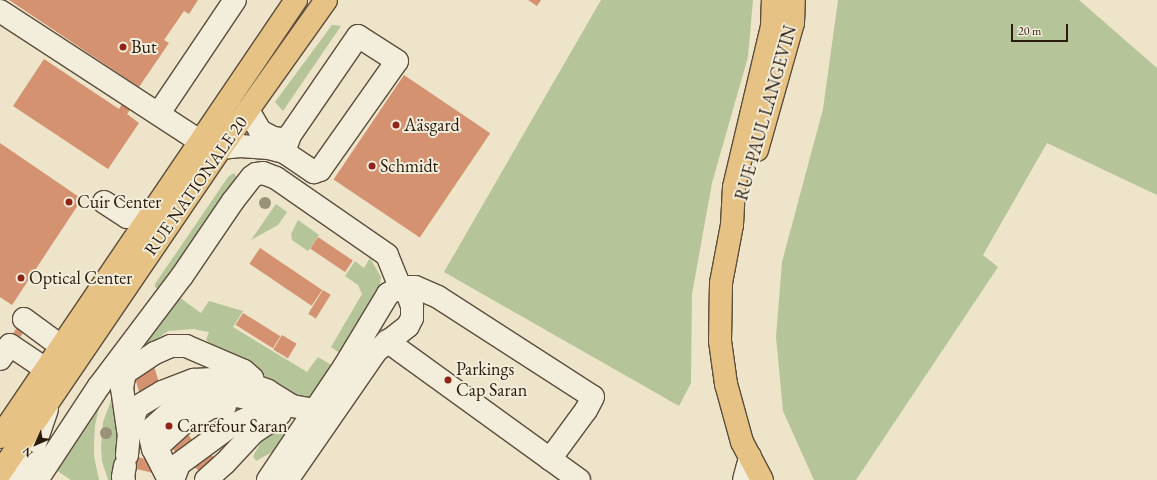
<!DOCTYPE html>
<html>
<head>
<meta charset="utf-8">
<style>
  body { margin:0 }
  #map { position:relative; width:1157px; height:480px; overflow:hidden; background:#ede4c9; font-family:"EB Garamond",serif }
  div>[style] { position:absolute }
  .green>* { inset:0; background:#b5c599 }
  .building>* { inset:0; background:#d49270; transform-origin:0 0 }
  .roads { filter:drop-shadow(1px 0 #5c4d3c) drop-shadow(-1px 0 #5c4d3c) drop-shadow(0 1px #5c4d3c) drop-shadow(0 -1px #5c4d3c) }
  .minor>* { height:22px; margin:-11px; padding:0 11px; transform-origin:11px; border-radius:11px; background:#f3eddc }
  .major>* { height:22px; margin:-11px; padding:0 11px; transform-origin:11px; border-radius:11px; background:#e6c284 }
  .trees>* { width:12px; height:12px; margin:-6px; border-radius:50%; background:#999279 }
  .dots>* { width:11px; height:11px; translate:-50% -50%; box-sizing:border-box; border:2px solid #f3eddc; border-radius:50% }
  span { translate:-50% -50%; white-space:nowrap; text-align:center; line-height:1.15; -webkit-text-stroke:4px #f3eddc; paint-order:stroke }
  .poi-label { font-size:18px; color:#2b1b0d }
  .left { translate:0 -50%; text-align:left }
  .street-label { font-size:18px; color:#2b1b0d }
  .north { position:absolute; left:16px; top:424px; width:40px; height:40px; -webkit-text-stroke:3px #f3eddc; paint-order:stroke; rotate:225deg; font-size:11px; font-weight:700; line-height:16px; text-align:center; color:#2b1b0d }
  .north::after { content:''; display:block; margin:auto; width:14px; height:18px; background:#2b1b0d; clip-path:polygon(50% 0,100% 100%,50% 72%,0 100%) }
  .scale { position:absolute; left:1011px; top:24px; width:57px; height:18px; box-sizing:border-box; border:2px solid #2b1b0d; border-top:0; padding-left:5px; font-size:12px; line-height:14px; white-space:nowrap; color:#2b1b0d; -webkit-text-stroke:3px #f3eddc; paint-order:stroke }
</style>
</head>
<body>
<div id="map">
  <div class="green">
    <i style="clip-path:polygon(601px 0,753px 0,748px 57px,712px 183px,692px 294px,691px 383px,679px 406px,444px 272px)"></i>
    <i style="clip-path:polygon(838px 0,1079px 0,1157px 68px,1157px 195px,1047px 143px,983px 255px,998px 267px,856px 480px,814px 480px,783px 411px,776px 337px,782px 262px,823px 109px)"></i>
    <i style="clip-path:polygon(332px 25px,341px 26px,283px 111px,275px 102px)"></i>
    <i style="clip-path:polygon(234px 173px,240px 181px,163px 293px,155px 287px,155px 284px,228px 177px)"></i>
    <i style="clip-path:polygon(276px 204px,287px 212px,278px 225px,251px 240px)"></i>
    <i style="clip-path:polygon(298px 220px,319px 235px,308px 251px,292px 240px,291px 234px)"></i>
    <i style="clip-path:polygon(370px 258px,381px 277px,379px 291px,341px 354px,331px 347px,362px 294px,358px 285px,345px 276px,355px 261px,364px 268px)"></i>
    <i style="clip-path:polygon(175px 294px,201px 313px,209px 301px,243px 311px,233px 327px,307px 372px,318px 357px,333px 366px,307px 401px,294px 402px,206px 340px,209px 332px,193px 329px,168px 331px,123px 365px,126px 439px,118px 480px,108px 480px,102px 461px,101px 447px,103px 422px,112px 398px,107px 387px)"></i>
    <i style="clip-path:polygon(102px 395px,95px 425px,94px 444px,94px 456px,99px 480px,71px 480px,56px 470px)"></i>
    <i style="clip-path:polygon(290px 426px,274px 451px,256px 461px,253px 456px,267px 433px)"></i>
  </div>
  <div class="building">
    <i style="clip-path:polygon(9px 0,198px 0,189px 14px,184px 11px,164px 40px,169px 43px,139px 87px)"></i>
    <i style="clip-path:polygon(528px 0,541px 0,537px 6px)"></i>
    <i style="clip-path:polygon(44px 59px,119px 109px,122px 104px,130px 110px,127px 114px,139px 123px,108px 169px,13px 106px)"></i>
    <i style="left:404px;top:75px;width:104px;height:126px;rotate:34deg"></i>
    <i style="clip-path:polygon(0 143px,82px 199px,12px 305px,0 297px)"></i>
    <i style="left:318px;top:237px;width:42px;height:14px;rotate:34deg"></i>
    <i style="left:260px;top:248px;width:75px;height:19px;rotate:34deg"></i>
    <i style="left:323px;top:290px;width:9px;height:28px;rotate:32deg"></i>
    <i style="left:243px;top:313px;width:44px;height:14px;rotate:32deg"></i>
    <i style="left:17px;top:327px;width:8px;height:7px;rotate:30deg"></i>
    <i style="left:282px;top:335px;width:17px;height:17px;rotate:31deg"></i>
    <i style="clip-path:polygon(148px 347px,165px 402px,195px 444px,233px 470px,211px 480px,175px 452px,144px 409px,130px 360px)"></i>
    <i style="left:122px;top:453px;width:34px;height:12px;rotate:14deg"></i>
  </div>
  <div class="roads">
    <div class="minor">
      <i style="left:0;top:11px;width:240px;rotate:33.1deg"></i>
      <i style="left:248px;top:110px;width:24px;rotate:60deg"></i>
      <i style="left:260px;top:131px;width:15px;rotate:28deg"></i>
      <i style="left:273px;top:138px;width:14px;rotate:8deg"></i>
      <i style="left:159px;top:113px;width:136px;rotate:-56.1deg"></i>
      <i style="left:221px;top:148px;width:19px;rotate:-6deg"></i>
      <i style="left:240px;top:146px;width:29px;rotate:4deg"></i>
      <i style="left:269px;top:148px;width:16px;rotate:15deg"></i>
      <i style="left:284px;top:152px;width:36px;rotate:34deg"></i>
      <i style="left:314px;top:172px;width:6px;rotate:-18deg"></i>
      <i style="left:320px;top:170px;width:133px;rotate:-54.8deg"></i>
      <i style="left:397px;top:61px;width:46px;rotate:-147.3deg"></i>
      <i style="left:358px;top:36px;width:120px;rotate:124.5deg"></i>
      <i style="left:290px;top:135px;width:18px;rotate:109deg"></i>
      <i style="left:104px;top:202px;width:27px;rotate:33deg"></i>
      <i style="left:127px;top:217px;width:23px;rotate:-7deg"></i>
      <i style="left:24px;top:319px;width:47px;rotate:36.4deg"></i>
      <i style="left:387px;top:341px;width:237px;rotate:35.9deg"></i>
      <i style="left:0;top:359px;width:17px;rotate:-54deg"></i>
      <i style="left:10px;top:345px;width:45px;rotate:34deg"></i>
      <i style="left:128px;top:430px;width:42px;rotate:-98.1deg"></i>
      <i style="left:122px;top:388px;width:15px;rotate:-79deg"></i>
      <i style="left:125px;top:373px;width:36px;rotate:-34deg"></i>
      <i style="left:155px;top:353px;width:17px;rotate:-24deg"></i>
      <i style="left:171px;top:346px;width:15px"></i>
      <i style="left:186px;top:346px;width:63px;rotate:23.3deg"></i>
      <i style="left:244px;top:371px;width:11px;rotate:41deg"></i>
      <i style="left:127px;top:455px;width:22px;rotate:-85deg"></i>
      <i style="left:129px;top:433px;width:27px;rotate:-73deg"></i>
      <i style="left:137px;top:407px;width:29px;rotate:-31deg"></i>
      <i style="left:162px;top:392px;width:34px;rotate:-21deg"></i>
      <i style="left:194px;top:380px;width:39px;rotate:-3deg"></i>
      <i style="left:233px;top:378px;width:37px;rotate:20deg"></i>
      <i style="left:268px;top:391px;width:28px;rotate:32deg"></i>
      <i style="left:292px;top:406px;width:23px;rotate:10deg"></i>
      <i style="left:164px;top:464px;width:18px;rotate:-112deg"></i>
      <i style="left:157px;top:447px;width:36px;rotate:-42deg"></i>
      <i style="left:184px;top:423px;width:32px;rotate:-30deg"></i>
      <i style="left:212px;top:407px;width:13px;rotate:-4deg"></i>
      <i style="left:13px;top:480px;width:36px;rotate:-56deg"></i>
      <i style="left:33px;top:450px;width:43px;rotate:-71.1deg"></i>
      <i style="left:37px;top:480px;width:113px;rotate:-56.6deg"></i>
      <i style="left:99px;top:386px;width:138px;rotate:-53deg"></i>
      <i style="left:182px;top:276px;width:91px;rotate:-55.8deg"></i>
      <i style="left:233px;top:201px;width:31px;rotate:-52deg"></i>
      <i style="left:252px;top:177px;width:5px;rotate:-37deg"></i>
      <i style="left:256px;top:174px;width:7px;rotate:-8deg"></i>
      <i style="left:263px;top:173px;width:14px;rotate:21deg"></i>
      <i style="left:276px;top:178px;width:135px;rotate:34.7deg"></i>
      <i style="left:387px;top:255px;width:35px;rotate:68deg"></i>
      <i style="left:400px;top:287px;width:11px;rotate:45deg"></i>
      <i style="left:408px;top:295px;width:12px;rotate:70deg"></i>
      <i style="left:412px;top:306px;width:12px;rotate:90deg"></i>
      <i style="left:412px;top:318px;width:9px;rotate:117deg"></i>
      <i style="left:408px;top:326px;width:39px;rotate:142deg"></i>
      <i style="left:377px;top:350px;width:158px;rotate:124.7deg"></i>
      <i style="left:124px;top:480px;width:3px;rotate:-108deg"></i>
      <i style="left:123px;top:477px;width:11px;rotate:-80deg"></i>
      <i style="left:169px;top:480px;width:35px;rotate:-117deg"></i>
      <i style="left:153px;top:449px;width:18px;rotate:-103deg"></i>
      <i style="left:149px;top:431px;width:36px;rotate:-42deg"></i>
      <i style="left:176px;top:407px;width:27px;rotate:-20deg"></i>
      <i style="left:201px;top:398px;width:28px;rotate:-6deg"></i>
      <i style="left:229px;top:395px;width:20px;rotate:9deg"></i>
      <i style="left:249px;top:398px;width:19px;rotate:28deg"></i>
      <i style="left:173px;top:480px;width:17px;rotate:-69deg"></i>
      <i style="left:179px;top:464px;width:64px;rotate:-36.2deg"></i>
      <i style="left:231px;top:426px;width:33px;rotate:-25deg"></i>
      <i style="left:261px;top:412px;width:19px;rotate:6deg"></i>
      <i style="left:206px;top:480px;width:25px;rotate:-42deg"></i>
      <i style="left:225px;top:463px;width:42px;rotate:-46.9deg"></i>
      <i style="left:254px;top:432px;width:27px;rotate:-33deg"></i>
      <i style="left:268px;top:480px;width:136px;rotate:-56.1deg"></i>
      <i style="left:344px;top:367px;width:85px;rotate:-58.9deg"></i>
      <i style="left:388px;top:294px;width:14px;rotate:-30deg"></i>
      <i style="left:400px;top:287px;width:15px"></i>
      <i style="left:415px;top:287px;width:25px;rotate:23deg"></i>
      <i style="left:438px;top:297px;width:184px;rotate:32.8deg"></i>
      <i style="left:593px;top:397px;width:15px;rotate:118deg"></i>
      <i style="left:586px;top:410px;width:61px;rotate:126.3deg"></i>
      <i style="left:744px;top:480px;width:24px;rotate:-75deg"></i>
    </div>
    <div class="major">
      <i style="left:757px;top:150px;width:132px;rotate:-74.2deg"></i>
      <i style="left:793px;top:23px;width:23px;rotate:-88deg"></i>
      <i style="left:0;top:437px;width:528px;rotate:-55.89deg"></i>
      <i style="left:0;top:473px;width:393px;rotate:-55.8deg"></i>
      <i style="left:221px;top:148px;width:181px;rotate:-54.6deg"></i>
      <i style="left:762px;top:480px;width:43px;rotate:-117.8deg"></i>
      <i style="left:742px;top:442px;width:60px;rotate:-105.4deg"></i>
      <i style="left:726px;top:384px;width:43px;rotate:-97.9deg"></i>
      <i style="left:720px;top:341px;width:58px;rotate:-89deg"></i>
      <i style="left:721px;top:283px;width:59px;rotate:-79.3deg"></i>
      <i style="left:732px;top:225px;width:38px;rotate:-87deg"></i>
      <i style="left:734px;top:187px;width:165px;rotate:-76.7deg"></i>
      <i style="left:772px;top:26px;width:26px;rotate:-88deg"></i>
    </div>
  </div>
  <div class="trees">
    <i style="left:265px;top:203px"></i>
    <i style="left:106px;top:433px"></i>
  </div>
  <div class="dots">
    <i style="left:123px;top:47px;background:#8f2418"></i>
    <i style="left:396px;top:125px;background:#8f2418"></i>
    <i style="left:372px;top:166px;background:#8f2418"></i>
    <i style="left:69px;top:202px;background:#8f2418"></i>
    <i style="left:21px;top:278px;background:#8f2418"></i>
    <i style="left:448px;top:380px;background:#8f2418"></i>
    <i style="left:169px;top:426px;background:#8f2418"></i>
  </div>
  <div class="poi-label">
    <span class="left" style="left:131px;top:47px">But</span>
    <span class="left" style="left:404px;top:125px">Aäsgard</span>
    <span class="left" style="left:380px;top:166px">Schmidt</span>
    <span class="left" style="left:77px;top:202px">Cuir Center</span>
    <span class="left" style="left:29px;top:278px">Optical Center</span>
    <span class="left" style="left:456px;top:380px">Parkings<br>Cap Saran</span>
    <span class="left" style="left:177px;top:426px">Carrefour Saran</span>
  </div>
  <div class="street-label">
    <span style="left:766px;top:113px;rotate:-74deg">RUE PAUL LANGEVIN</span>
    <span style="left:196px;top:186px;rotate:-55deg">RUE NATIONALE 20</span>
  </div>
  <div class="north">N</div>
  <div class="scale">20 m</div>
</div>
</body>
</html>
